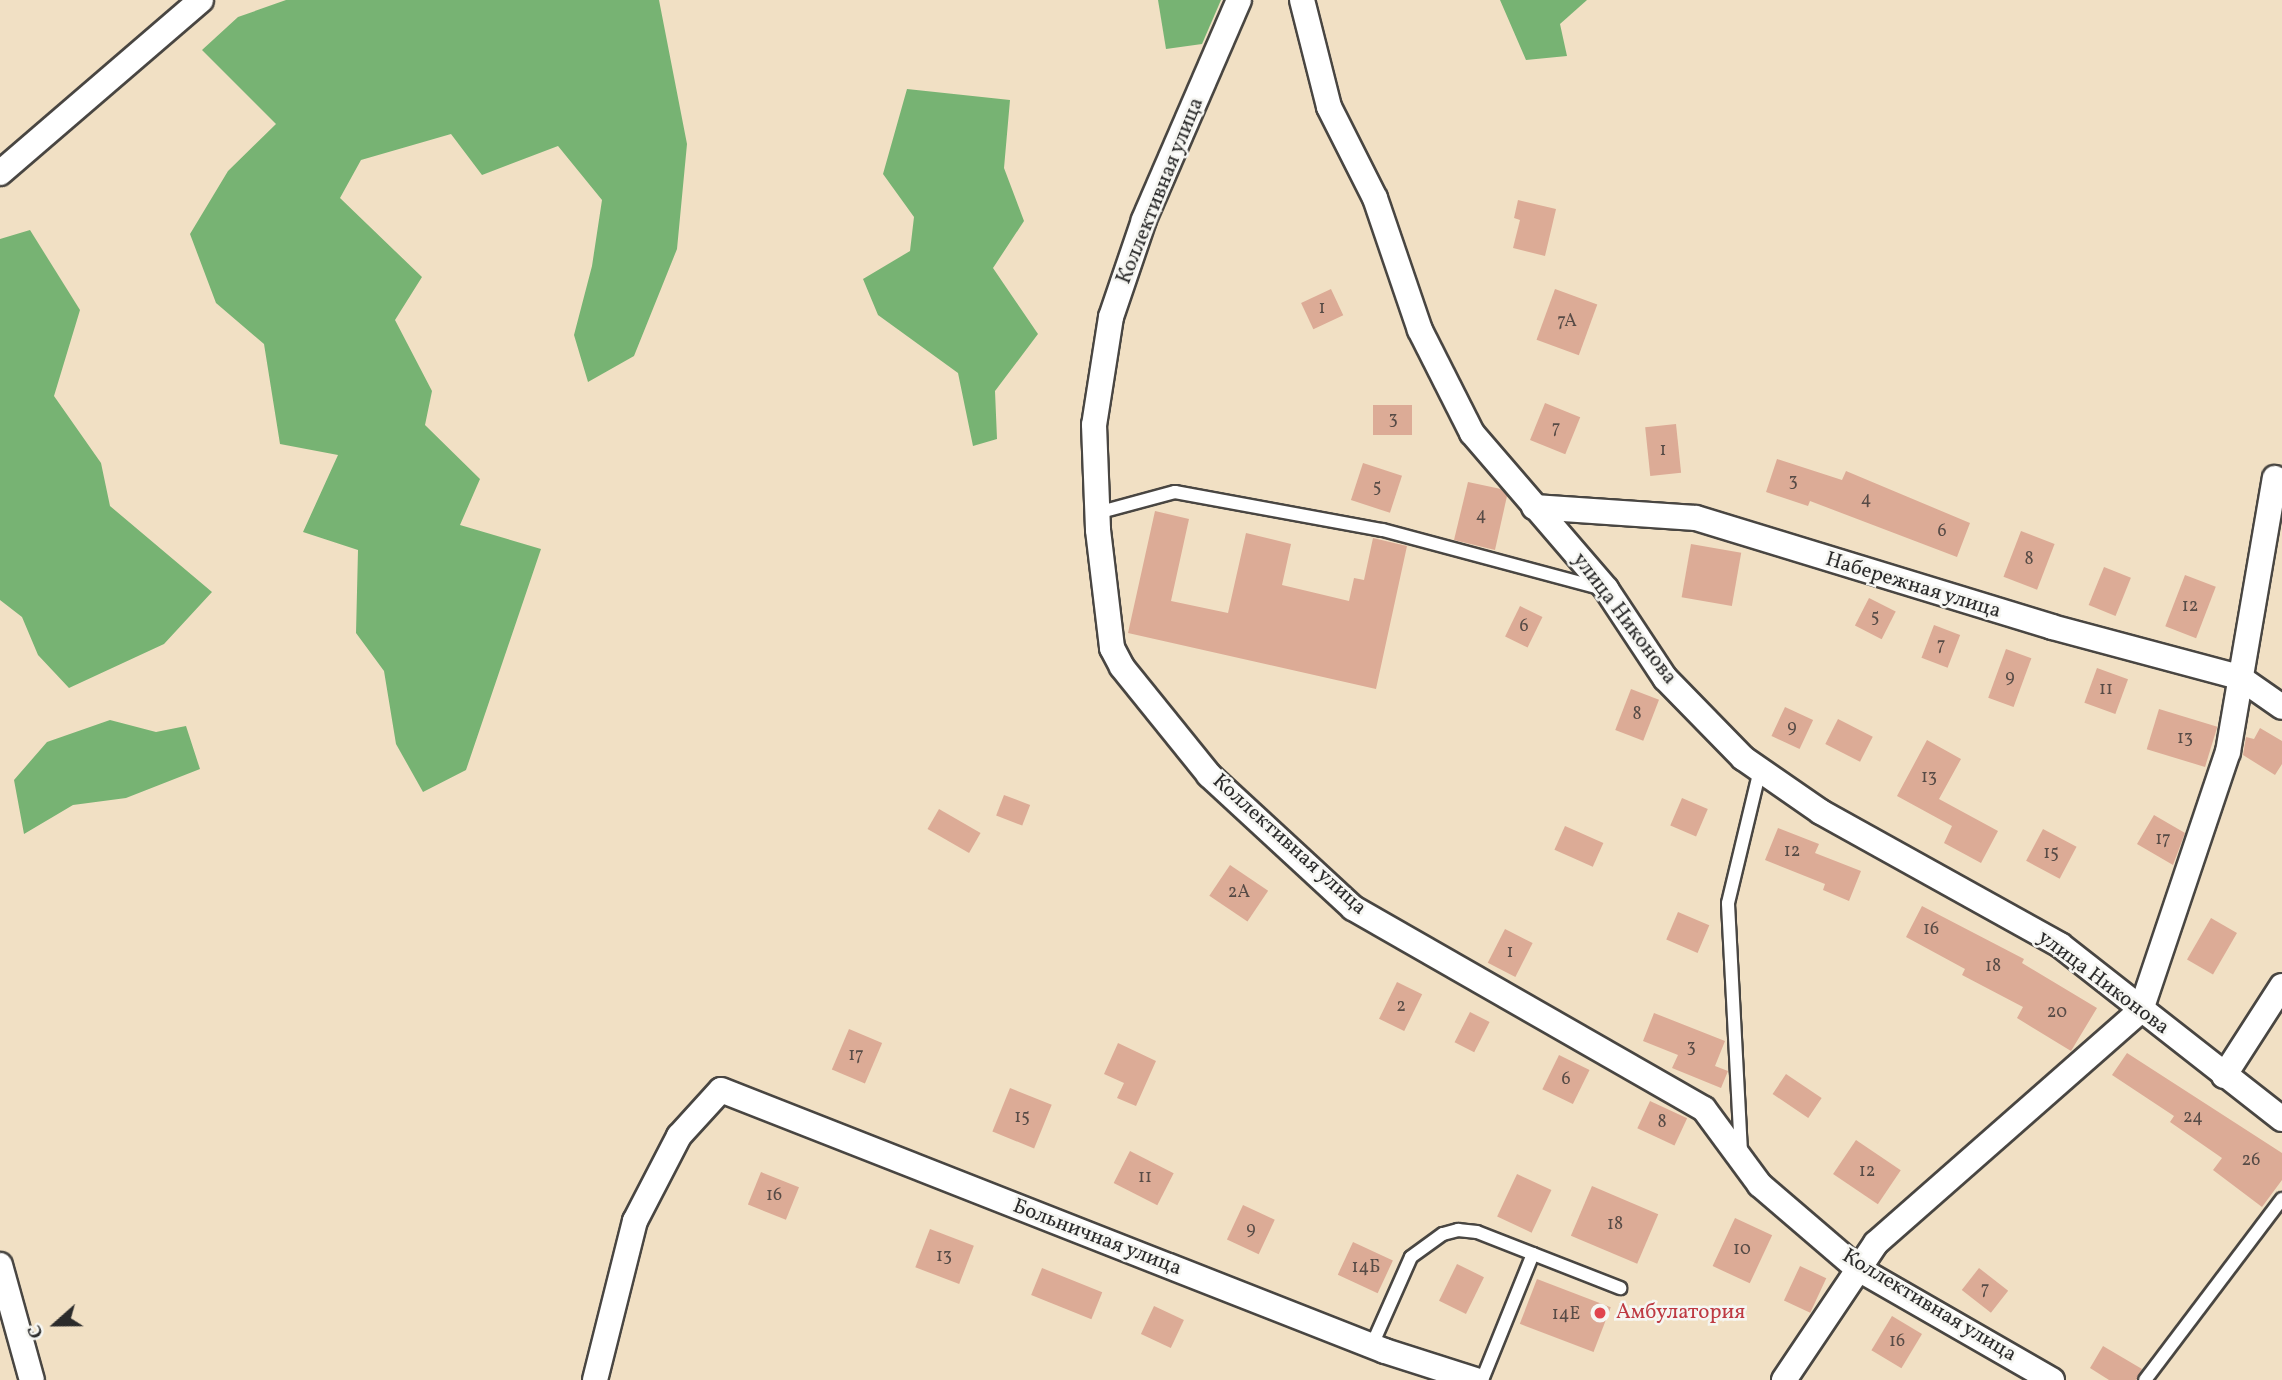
<!DOCTYPE html>
<html>
<head>
<meta charset="utf-8">
<style>
  body { margin:0 }
  #map { position:relative; width:2282px; height:1380px; overflow:hidden; background:#f1e0c4; font-family:Vollkorn,serif }
  div>[style] { position:absolute }
  .forest>* { inset:0; background:#77b373 }
  .building>* { inset:0; background:#dcab96; transform-origin:0 0 }
  .roads { filter:drop-shadow(2px 0 #494642) drop-shadow(-2px 0 #494642) drop-shadow(0 2px #494642) drop-shadow(0 -2px #494642) }
  .service>* { height:12px; margin:-6px; padding:0 6px; transform-origin:6px; border-radius:6px; background:#fff }
  .minor>* { height:24px; margin:-12px; padding:0 12px; transform-origin:12px; border-radius:12px; background:#fff }
  .dots>* { width:19px; height:19px; translate:-50% -50%; box-sizing:border-box; border:4px solid #f6f6f2; border-radius:50% }
  span { translate:-50% -50%; white-space:nowrap; text-align:center; line-height:1.15; -webkit-text-stroke:5px #f6f6f2; paint-order:stroke }
  .number-label { font-size:18px; color:#574b46 }
  .number-label span { -webkit-text-stroke-width:0 }
  .street-label { font-size:21px; color:#2b2b2b }
  .health-label { font-size:21px; color:#be3a42 }
  .left { translate:0 -50%; text-align:left }
  .north { position:absolute; left:21px; top:1289px; width:70px; height:70px; -webkit-text-stroke:5px #f6f6f2; paint-order:stroke; rotate:249deg; font-size:19px; font-weight:700; line-height:28px; text-align:center; color:#2b2b2b }
  .north::after { content:''; display:block; margin:auto; width:24px; height:32px; background:#2b2b2b; clip-path:polygon(50% 0,100% 100%,50% 72%,0 100%) }
</style>
</head>
<body>
<div id="map">
  <div class="forest">
    <i style="clip-path:polygon(286px 0,659px 0,687px 144px,677px 249px,634px 356px,588px 382px,574px 335px,592px 266px,602px 200px,558px 146px,482px 175px,451px 134px,361px 160px,340px 198px,422px 277px,395px 320px,432px 391px,425px 425px,480px 479px,460px 525px,541px 549px,466px 770px,423px 792px,396px 744px,384px 671px,356px 633px,358px 550px,303px 532px,338px 455px,280px 444px,264px 344px,216px 303px,190px 234px,228px 171px,276px 124px,202px 50px,238px 17px)"></i>
    <i style="clip-path:polygon(1158px 0,1221px 0,1202px 44px,1166px 49px)"></i>
    <i style="clip-path:polygon(1500px 0,1587px 0,1560px 24px,1567px 56px,1526px 60px)"></i>
    <i style="clip-path:polygon(907px 89px,1010px 100px,1004px 168px,1024px 221px,993px 268px,1038px 334px,995px 391px,997px 439px,973px 446px,958px 373px,878px 315px,863px 279px,910px 251px,914px 217px,883px 174px)"></i>
    <i style="clip-path:polygon(30px 230px,80px 310px,54px 396px,101px 463px,110px 506px,212px 592px,164px 644px,69px 688px,38px 655px,22px 617px,0 600px,0 239px)"></i>
    <i style="clip-path:polygon(110px 720px,156px 732px,186px 726px,200px 769px,126px 798px,73px 805px,24px 834px,14px 780px,47px 742px)"></i>
  </div>
  <div class="building">
    <i style="clip-path:polygon(1518px 200px,1556px 209px,1545px 256px,1513px 248px,1520px 220px,1514px 218px)"></i>
    <i style="left:1331px;top:289px;width:29px;height:33px;rotate:65deg"></i>
    <i style="left:1555px;top:289px;width:45px;height:54px;rotate:20deg"></i>
    <i style="left:1545px;top:403px;width:38px;height:40px;rotate:22deg"></i>
    <i style="left:1412px;top:405px;width:30px;height:39px;rotate:90deg"></i>
    <i style="left:1676px;top:424px;width:49px;height:31px;rotate:84deg"></i>
    <i style="clip-path:polygon(1777px 459px,1842px 480px,1846px 471px,1970px 523px,1957px 557px,1810px 501px,1808px 506px,1766px 492px)"></i>
    <i style="left:1363px;top:463px;width:41px;height:39px;rotate:18deg"></i>
    <i style="clip-path:polygon(1468px 482px,1501px 489px,1507px 496px,1495px 550px,1454px 540px)"></i>
    <i style="clip-path:polygon(1155px 511px,1189px 519px,1171px 601px,1228px 613px,1246px 533px,1291px 544px,1282px 585px,1349px 601px,1354px 578px,1364px 580px,1373px 538px,1407px 546px,1376px 689px,1128px 633px)"></i>
    <i style="left:2021px;top:531px;width:36px;height:49px;rotate:21deg"></i>
    <i style="left:1691px;top:544px;width:51px;height:54px;rotate:10deg"></i>
    <i style="left:2104px;top:567px;width:29px;height:41px;rotate:22deg"></i>
    <i style="left:2185px;top:575px;width:33px;height:55px;rotate:21deg"></i>
    <i style="left:1869px;top:598px;width:30px;height:31px;rotate:27deg"></i>
    <i style="left:1520px;top:606px;width:25px;height:34px;rotate:26deg"></i>
    <i style="left:1934px;top:625px;width:28px;height:35px;rotate:21deg"></i>
    <i style="left:2006px;top:649px;width:27px;height:52px;rotate:20deg"></i>
    <i style="left:2097px;top:668px;width:33px;height:37px;rotate:20deg"></i>
    <i style="left:1631px;top:689px;width:30px;height:44px;rotate:21deg"></i>
    <i style="left:1785px;top:707px;width:31px;height:32px;rotate:25deg"></i>
    <i style="left:2159px;top:709px;width:61px;height:42px;rotate:17deg"></i>
    <i style="left:1838px;top:719px;width:39px;height:28px;rotate:27deg"></i>
    <i style="clip-path:polygon(2260px 728px,2282px 741px,2282px 764px,2275px 775px,2243px 755px,2246px 737px,2254px 739px)"></i>
    <i style="clip-path:polygon(1927px 740px,1961px 759px,1939px 799px,1998px 831px,1981px 863px,1944px 843px,1952px 826px,1897px 796px)"></i>
    <i style="left:1004px;top:795px;width:28px;height:22px;rotate:21deg"></i>
    <i style="left:1682px;top:798px;width:28px;height:30px;rotate:23deg"></i>
    <i style="left:939px;top:809px;width:48px;height:23px;rotate:30deg"></i>
    <i style="clip-path:polygon(2154px 815px,2185px 833px,2173px 865px,2137px 844px)"></i>
    <i style="left:1565px;top:826px;width:42px;height:26px;rotate:24deg"></i>
    <i style="clip-path:polygon(1778px 828px,1819px 844px,1815px 853px,1861px 871px,1849px 901px,1823px 890px,1825px 884px,1765px 860px)"></i>
    <i style="left:2043px;top:829px;width:38px;height:36px;rotate:28deg"></i>
    <i style="left:1230px;top:865px;width:46px;height:37px;rotate:34deg"></i>
    <i style="clip-path:polygon(1922px 906px,2024px 959px,2022px 963px,2097px 1008px,2071px 1051px,2017px 1018px,2023px 1007px,1962px 975px,1965px 969px,1906px 937px)"></i>
    <i style="left:1678px;top:912px;width:34px;height:30px;rotate:23deg"></i>
    <i style="left:2211px;top:918px;width:30px;height:48px;rotate:30deg"></i>
    <i style="left:1505px;top:929px;width:31px;height:38px;rotate:27deg"></i>
    <i style="left:1397px;top:982px;width:28px;height:41px;rotate:26deg"></i>
    <i style="left:1470px;top:1012px;width:22px;height:34px;rotate:27deg"></i>
    <i style="clip-path:polygon(1654px 1013px,1725px 1041px,1715px 1066px,1728px 1071px,1721px 1088px,1672px 1068px,1678px 1055px,1643px 1041px)"></i>
    <i style="left:849px;top:1029px;width:36px;height:44px;rotate:23deg"></i>
    <i style="clip-path:polygon(1118px 1043px,1156px 1061px,1136px 1106px,1117px 1098px,1124px 1083px,1104px 1074px)"></i>
    <i style="clip-path:polygon(2127px 1053px,2282px 1153px,2282px 1180px,2262px 1207px,2213px 1170px,2222px 1158px,2170px 1122px,2174px 1116px,2112px 1075px)"></i>
    <i style="left:1559px;top:1055px;width:34px;height:38px;rotate:26deg"></i>
    <i style="left:1786px;top:1074px;width:43px;height:24px;rotate:34deg"></i>
    <i style="left:1010px;top:1088px;width:45px;height:47px;rotate:22deg"></i>
    <i style="left:1650px;top:1101px;width:41px;height:30px;rotate:25deg"></i>
    <i style="left:1856px;top:1140px;width:54px;height:41px;rotate:34deg"></i>
    <i style="left:1130px;top:1151px;width:49px;height:36px;rotate:27deg"></i>
    <i style="left:761px;top:1172px;width:41px;height:35px;rotate:22deg"></i>
    <i style="left:1517px;top:1174px;width:38px;height:47px;rotate:25deg"></i>
    <i style="left:1592px;top:1186px;width:72px;height:54px;rotate:23deg"></i>
    <i style="left:1243px;top:1205px;width:35px;height:38px;rotate:25deg"></i>
    <i style="left:1735px;top:1218px;width:41px;height:53px;rotate:25deg"></i>
    <i style="left:930px;top:1229px;width:47px;height:41px;rotate:21deg"></i>
    <i style="left:1353px;top:1242px;width:44px;height:36px;rotate:25deg"></i>
    <i style="left:1457px;top:1264px;width:30px;height:41px;rotate:26deg"></i>
    <i style="left:1800px;top:1266px;width:29px;height:38px;rotate:25deg"></i>
    <i style="left:1042px;top:1268px;width:65px;height:29px;rotate:22deg"></i>
    <i style="left:1979px;top:1268px;width:37px;height:28px;rotate:38deg"></i>
    <i style="left:1537px;top:1279px;width:79px;height:48px;rotate:21deg"></i>
    <i style="left:1154px;top:1306px;width:33px;height:31px;rotate:25deg"></i>
    <i style="left:1892px;top:1316px;width:35px;height:40px;rotate:31deg"></i>
    <i style="clip-path:polygon(2103px 1346px,2142px 1369px,2136px 1380px,2109px 1380px,2090px 1368px)"></i>
  </div>
  <div class="roads">
    <div class="service">
      <i style="left:1097px;top:513px;width:81px;rotate:-15.1deg"></i>
      <i style="left:1175px;top:492px;width:211px;rotate:10.4deg"></i>
      <i style="left:1383px;top:530px;width:224px;rotate:15deg"></i>
      <i style="left:1741px;top:1152px;width:249px;rotate:-93deg"></i>
      <i style="left:1728px;top:903px;width:137px;rotate:-76.5deg"></i>
      <i style="left:1372px;top:1345px;width:96px;rotate:-66.1deg"></i>
      <i style="left:1411px;top:1257px;width:39px;rotate:-36deg"></i>
      <i style="left:1443px;top:1234px;width:16px;rotate:-15deg"></i>
      <i style="left:1458px;top:1230px;width:19px;rotate:6deg"></i>
      <i style="left:1477px;top:1232px;width:154px;rotate:21.4deg"></i>
      <i style="left:1482px;top:1380px;width:136px;rotate:-68deg"></i>
      <i style="left:2145px;top:1380px;width:227px;rotate:-52.9deg"></i>
    </div>
    <div class="minor">
      <i style="left:1239px;top:0;width:240px;rotate:113.4deg"></i>
      <i style="left:1144px;top:220px;width:102px;rotate:108.8deg"></i>
      <i style="left:1111px;top:317px;width:109px;rotate:98.9deg"></i>
      <i style="left:1094px;top:425px;width:105px;rotate:87.8deg"></i>
      <i style="left:1098px;top:530px;width:119px;rotate:83.2deg"></i>
      <i style="left:1112px;top:648px;width:21px;rotate:62deg"></i>
      <i style="left:1122px;top:667px;width:139px;rotate:51.1deg"></i>
      <i style="left:1209px;top:775px;width:196px;rotate:42.7deg"></i>
      <i style="left:1353px;top:908px;width:404px;rotate:29.8deg"></i>
      <i style="left:1704px;top:1109px;width:94px;rotate:53.6deg"></i>
      <i style="left:1760px;top:1185px;width:128px;rotate:40.6deg"></i>
      <i style="left:1857px;top:1268px;width:225px;rotate:29.9deg"></i>
      <i style="left:1302px;top:0;width:110px;rotate:75.8deg"></i>
      <i style="left:1329px;top:107px;width:102px;rotate:63.2deg"></i>
      <i style="left:1375px;top:198px;width:139px;rotate:71.2deg"></i>
      <i style="left:1420px;top:330px;width:115px;rotate:63.2deg"></i>
      <i style="left:1472px;top:433px;width:206px;rotate:49.3deg"></i>
      <i style="left:1606px;top:589px;width:107px;rotate:56.5deg"></i>
      <i style="left:1665px;top:678px;width:112px;rotate:45.7deg"></i>
      <i style="left:1743px;top:758px;width:95px;rotate:34.7deg"></i>
      <i style="left:1821px;top:812px;width:274px;rotate:29.1deg"></i>
      <i style="left:2060px;top:945px;width:282px;rotate:38.1deg"></i>
      <i style="left:0;top:173px;width:265px;rotate:-40.7deg"></i>
      <i style="left:1534px;top:507px;width:162px;rotate:3.9deg"></i>
      <i style="left:1696px;top:518px;width:372px;rotate:17deg"></i>
      <i style="left:2052px;top:627px;width:194px;rotate:15deg"></i>
      <i style="left:2239px;top:677px;width:52px;rotate:34.9deg"></i>
      <i style="left:2224px;top:1076px;width:107px;rotate:-57.2deg"></i>
      <i style="left:0;top:1265px;width:119px;rotate:74.5deg"></i>
      <i style="left:595px;top:1380px;width:164px;rotate:-75.9deg"></i>
      <i style="left:635px;top:1221px;width:96px;rotate:-62.6deg"></i>
      <i style="left:679px;top:1136px;width:62px;rotate:-47.6deg"></i>
      <i style="left:721px;top:1090px;width:713px;rotate:21.46deg"></i>
      <i style="left:1385px;top:1351px;width:96px;rotate:17.7deg"></i>
      <i style="left:1784px;top:1380px;width:165px;rotate:-56.1deg"></i>
      <i style="left:1876px;top:1243px;width:353px;rotate:-41.3deg"></i>
      <i style="left:2141px;top:1010px;width:272px;rotate:-71.4deg"></i>
      <i style="left:2228px;top:752px;width:278px;rotate:-80.3deg"></i>
    </div>
  </div>
  <div class="dots">
    <i style="left:1600px;top:1313px;background:#e0444e"></i>
  </div>
  <div class="number-label">
    <span style="left:1322px;top:309px">1</span>
    <span style="left:1567px;top:322px">7А</span>
    <span style="left:1393px;top:420px">3</span>
    <span style="left:1556px;top:429px">7</span>
    <span style="left:1663px;top:451px">1</span>
    <span style="left:1793px;top:482px">3</span>
    <span style="left:1377px;top:488px">5</span>
    <span style="left:1866px;top:500px">4</span>
    <span style="left:1481px;top:516px">4</span>
    <span style="left:1942px;top:532px">6</span>
    <span style="left:2029px;top:560px">8</span>
    <span style="left:2190px;top:607px">12</span>
    <span style="left:1875px;top:618px">5</span>
    <span style="left:1524px;top:627px">6</span>
    <span style="left:1941px;top:646px">7</span>
    <span style="left:2010px;top:678px">9</span>
    <span style="left:2106px;top:690px">11</span>
    <span style="left:1637px;top:715px">8</span>
    <span style="left:1792px;top:728px">9</span>
    <span style="left:2185px;top:739px">13</span>
    <span style="left:1929px;top:778px">13</span>
    <span style="left:2163px;top:840px">17</span>
    <span style="left:1792px;top:852px">12</span>
    <span style="left:2051px;top:854px">15</span>
    <span style="left:1239px;top:893px">2А</span>
    <span style="left:1931px;top:930px">16</span>
    <span style="left:1510px;top:953px">1</span>
    <span style="left:1993px;top:967px">18</span>
    <span style="left:1401px;top:1007px">2</span>
    <span style="left:2057px;top:1013px">20</span>
    <span style="left:1691px;top:1048px">3</span>
    <span style="left:856px;top:1056px">17</span>
    <span style="left:1566px;top:1080px">6</span>
    <span style="left:1022px;top:1118px">15</span>
    <span style="left:2193px;top:1118px">24</span>
    <span style="left:1662px;top:1123px">8</span>
    <span style="left:2251px;top:1161px">26</span>
    <span style="left:1867px;top:1172px">12</span>
    <span style="left:1145px;top:1178px">11</span>
    <span style="left:774px;top:1196px">16</span>
    <span style="left:1615px;top:1225px">18</span>
    <span style="left:1251px;top:1230px">9</span>
    <span style="left:1742px;top:1250px">10</span>
    <span style="left:944px;top:1257px">13</span>
    <span style="left:1366px;top:1268px">14Б</span>
    <span style="left:1985px;top:1290px">7</span>
    <span style="left:1566px;top:1315px">14Е</span>
    <span style="left:1897px;top:1342px">16</span>
  </div>
  <div class="street-label">
    <span style="left:1161px;top:191px;rotate:-68deg">Коллективная улица</span>
    <span style="left:1913px;top:586px;rotate:17deg">Набережная улица</span>
    <span style="left:1624px;top:619px;rotate:53deg">улица Никонова</span>
    <span style="left:1289px;top:845px;rotate:42deg">Коллективная улица</span>
    <span style="left:2103px;top:983px;rotate:37deg">улица Никонова</span>
    <span style="left:1097px;top:1238px;rotate:21deg">Больничная улица</span>
    <span style="left:1929px;top:1306px;rotate:31deg">Коллективная улица</span>
  </div>
  <div class="health-label">
    <span class="left" style="left:1616px;top:1313px">Амбулатория</span>
  </div>
  <div class="north">С</div>
</div>
</body>
</html>
